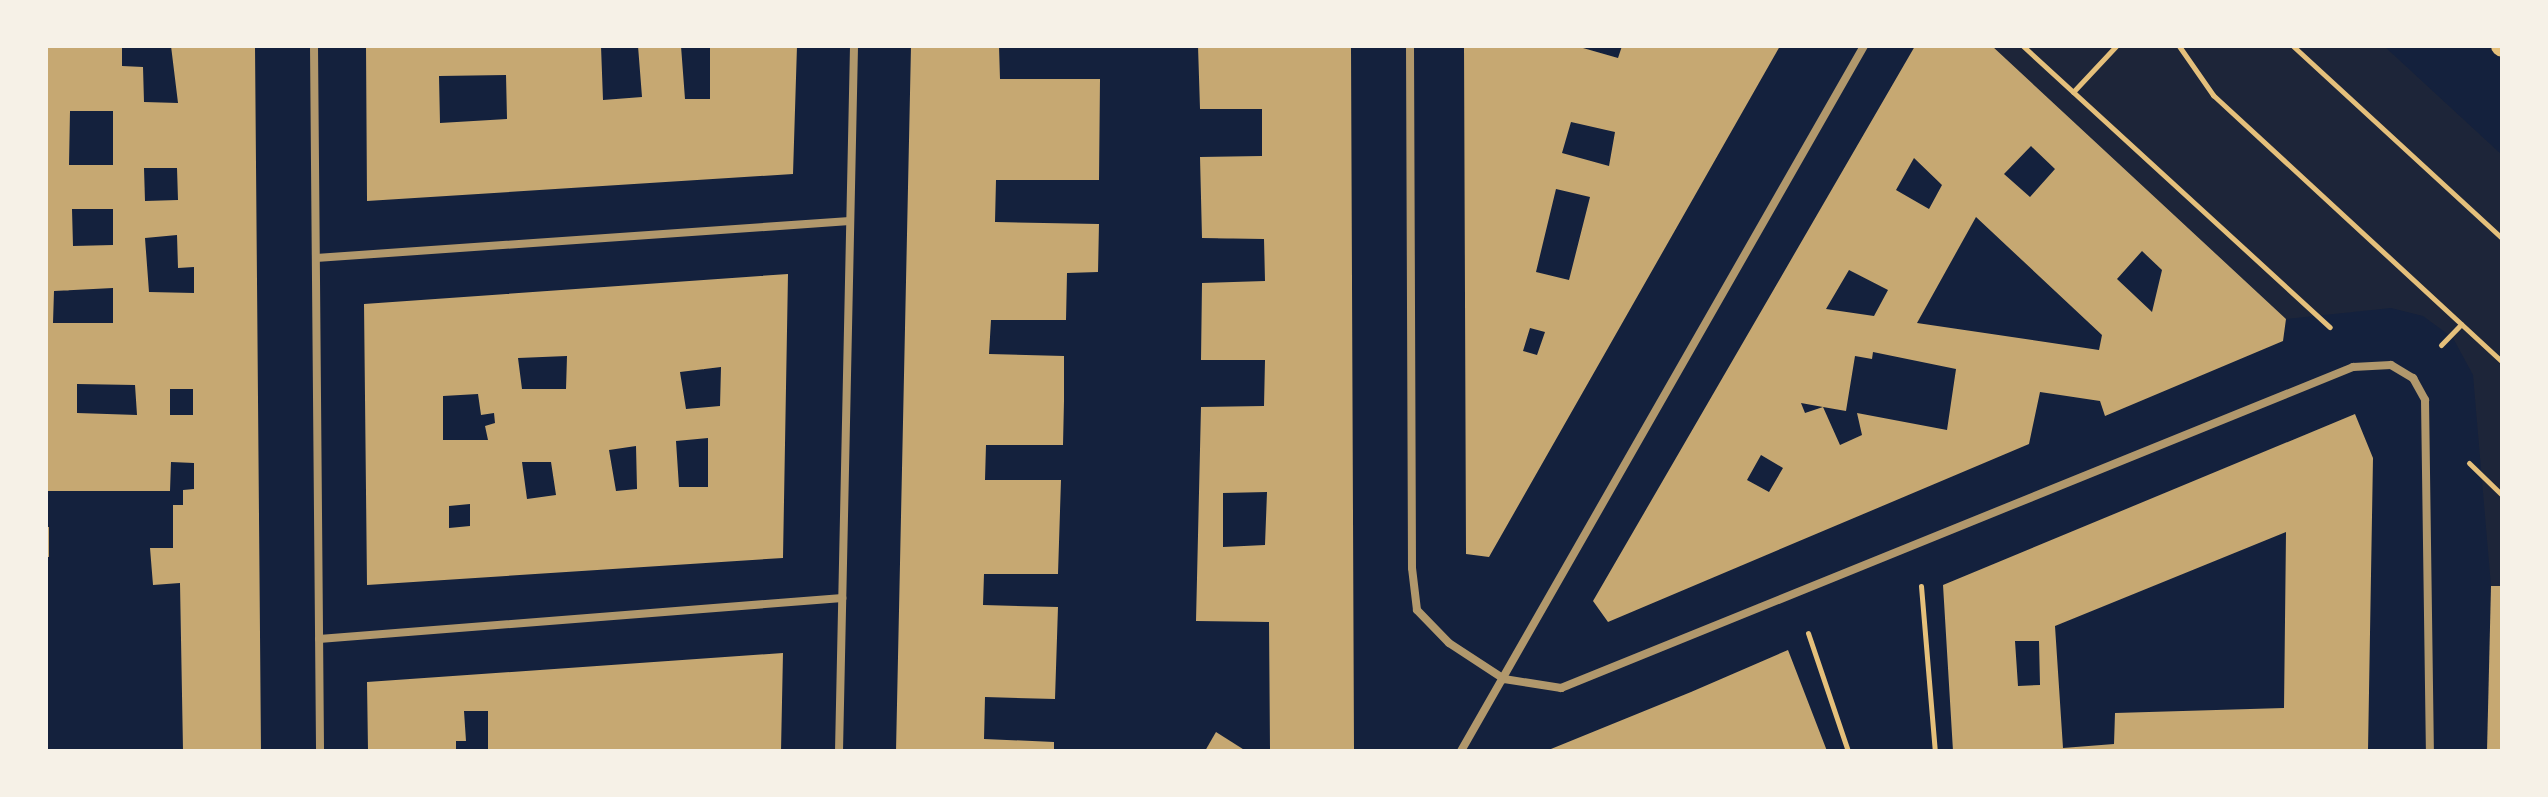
<!DOCTYPE html>
<html>
<head>
<meta charset="utf-8">
<style>
  body { margin:0 }
  #map { position:relative; width:2548px; height:797px; overflow:hidden; background:#14213d; font-family:Commissioner,sans-serif }
  div>[style] { position:absolute }
  .green>* { inset:0; background:#1d2539 }
  .building>* { inset:0; background:#c6a872; transform-origin:0 0 }
  .path>* { height:5px; margin:-2.5px; padding:0 2.5px; transform-origin:2.5px; border-radius:2.5px; background:#e5c07b }
  .minor>* { height:8px; margin:-4px; padding:0 4px; transform-origin:4px; border-radius:4px; background:#b1986c }
  .primary>* { height:20px; margin:-10px; padding:0 10px; transform-origin:10px; border-radius:10px; background:#e5c07b }
  span { translate:-50% -50%; white-space:nowrap; text-align:center; line-height:1.15; -webkit-text-stroke:6px #f6f1e7; paint-order:stroke }
  .frame { position:absolute; inset:0; border:48px solid #f6f1e7; pointer-events:none }
</style>
</head>
<body>
<div id="map">
  <div class="green">
    <i style="clip-path:polygon(1992px 46px,2384px 46px,2502px 155px,2502px 586px,2491px 586px,2473px 375px,2453px 338px,2423px 316px,2391px 308px,2286px 319px)"></i>
  </div>
  <div class="building">
    <i style="clip-path:polygon(evenodd,46px 46px,122px 46px,122px 66px,143px 67px,144px 102px,178px 103px,171px 46px,255px 46px,261px 751px,183px 751px,180px 583px,153px 585px,150px 548px,173px 548px,173px 505px,183px 505px,183px 490px,194px 489px,194px 463px,171px 462px,170px 491px,48px 491px,46px 46px,70px 111px,113px 111px,113px 165px,69px 165px,70px 111px,46px 46px,144px 168px,177px 168px,178px 200px,145px 201px,144px 168px,46px 46px,72px 209px,113px 209px,113px 245px,73px 246px,72px 209px,46px 46px,177px 235px,178px 268px,194px 267px,194px 293px,149px 292px,145px 238px,177px 235px,46px 46px,113px 288px,113px 323px,53px 323px,54px 291px,113px 288px,46px 46px,77px 384px,135px 385px,137px 415px,77px 413px,77px 384px,46px 46px,170px 389px,193px 389px,193px 415px,170px 415px,170px 389px)"></i>
    <i style="clip-path:polygon(evenodd,366px 46px,601px 46px,603px 100px,642px 97px,638px 46px,681px 46px,685px 99px,710px 99px,710px 46px,797px 46px,793px 174px,367px 201px,366px 46px,506px 75px,507px 119px,440px 123px,439px 76px,506px 75px)"></i>
    <i style="clip-path:polygon(911px 46px,999px 46px,1000px 79px,1100px 79px,1099px 180px,996px 180px,995px 222px,1099px 224px,1098px 272px,1067px 273px,1066px 320px,991px 320px,989px 354px,1064px 356px,1064px 401px,1063px 445px,986px 445px,985px 480px,1061px 480px,1058px 574px,984px 574px,983px 605px,1058px 607px,1055px 699px,985px 697px,984px 739px,1054px 742px,1054px 751px,896px 751px)"></i>
    <i style="clip-path:polygon(evenodd,1198px 46px,1351px 46px,1354px 751px,1270px 751px,1269px 622px,1196px 621px,1201px 407px,1264px 406px,1265px 360px,1201px 360px,1202px 283px,1265px 281px,1264px 239px,1202px 238px,1200px 157px,1262px 156px,1262px 109px,1200px 109px,1198px 46px,1267px 492px,1265px 545px,1223px 547px,1223px 493px,1267px 492px)"></i>
    <i style="clip-path:polygon(evenodd,1464px 46px,1576px 46px,1618px 58px,1622px 46px,1780px 46px,1489px 557px,1466px 554px,1464px 46px,1571px 122px,1615px 132px,1609px 166px,1562px 153px,1571px 122px,1464px 46px,1556px 189px,1590px 197px,1569px 280px,1536px 272px,1556px 189px,1464px 46px,1530px 328px,1545px 332px,1537px 355px,1523px 351px,1530px 328px)"></i>
    <i style="clip-path:polygon(evenodd,1915px 46px,1992px 46px,2286px 319px,2283px 341px,2105px 416px,2100px 401px,2040px 392px,2029px 444px,1608px 622px,1593px 601px,1915px 46px,2031px 146px,2055px 169px,2030px 197px,2004px 174px,2031px 146px,1915px 46px,1914px 158px,1942px 185px,1929px 209px,1896px 190px,1914px 158px,1915px 46px,1976px 217px,2102px 335px,2099px 350px,1917px 323px,1976px 217px,1915px 46px,2142px 251px,2162px 270px,2152px 312px,2117px 279px,2142px 251px,1915px 46px,1849px 270px,1888px 290px,1874px 316px,1826px 309px,1849px 270px,1915px 46px,1873px 352px,1956px 369px,1947px 430px,1857px 413px,1862px 435px,1840px 445px,1823px 407px,1846px 411px,1855px 356px,1872px 359px,1873px 352px,1915px 46px,1801px 403px,1823px 407px,1805px 413px,1801px 403px,1915px 46px,1761px 455px,1783px 468px,1769px 492px,1747px 480px,1761px 455px)"></i>
    <i style="clip-path:polygon(evenodd,788px 274px,783px 558px,367px 585px,364px 304px,788px 274px,567px 356px,566px 389px,522px 389px,518px 358px,567px 356px,788px 274px,721px 367px,720px 406px,686px 409px,680px 372px,721px 367px,788px 274px,478px 394px,481px 415px,494px 413px,495px 423px,485px 426px,488px 440px,443px 440px,443px 396px,478px 394px,788px 274px,708px 438px,708px 487px,679px 487px,676px 441px,708px 438px,788px 274px,636px 446px,637px 489px,616px 491px,609px 450px,636px 446px,788px 274px,522px 462px,551px 462px,556px 495px,527px 499px,522px 462px,788px 274px,470px 504px,470px 526px,449px 528px,449px 506px,470px 504px)"></i>
    <i style="clip-path:polygon(evenodd,2355px 414px,2373px 458px,2368px 751px,1953px 751px,1943px 585px,2355px 414px,2286px 532px,2284px 708px,2115px 713px,2114px 744px,2063px 748px,2055px 626px,2286px 532px,2355px 414px,2015px 641px,2039px 641px,2040px 685px,2018px 686px,2015px 641px)"></i>
    <i style="left:46px;top:527px;width:3px;height:30px"></i>
    <i style="clip-path:polygon(2491px 586px,2502px 586px,2502px 751px,2487px 751px)"></i>
    <i style="clip-path:polygon(1788px 650px,1827px 751px,1546px 751px,1691px 692px)"></i>
    <i style="clip-path:polygon(783px 653px,781px 751px,488px 751px,488px 711px,464px 711px,466px 741px,456px 741px,456px 751px,368px 751px,367px 682px)"></i>
    <i style="clip-path:polygon(1216px 732px,1246px 751px,1205px 751px)"></i>
  </div>
  <div class="path">
    <i style="left:2023px;top:46px;width:416px;rotate:42.5deg"></i>
    <i style="left:2179px;top:46px;width:60px;rotate:55.2deg"></i>
    <i style="left:2213px;top:95px;width:393px;rotate:42.7deg"></i>
    <i style="left:2293px;top:46px;width:284px;rotate:42.6deg"></i>
    <i style="left:2073px;top:92px;width:63px;rotate:-46.9deg"></i>
    <i style="left:2441px;top:345px;width:29px;rotate:-46deg"></i>
    <i style="left:2469px;top:463px;width:46px;rotate:44.1deg"></i>
    <i style="left:1921px;top:586px;width:166px;rotate:85.2deg"></i>
    <i style="left:1808px;top:633px;width:125px;rotate:71.3deg"></i>
  </div>
  <div class="minor">
    <i style="left:314px;top:46px;width:705px;rotate:89.51deg"></i>
    <i style="left:1410px;top:46px;width:522px;rotate:89.78deg"></i>
    <i style="left:1412px;top:568px;width:42px;rotate:83.2deg"></i>
    <i style="left:1417px;top:610px;width:46px;rotate:45.9deg"></i>
    <i style="left:1449px;top:643px;width:66px;rotate:33.2deg"></i>
    <i style="left:1504px;top:679px;width:58px;rotate:9deg"></i>
    <i style="left:1561px;top:688px;width:855px;rotate:-22.06deg"></i>
    <i style="left:2353px;top:367px;width:38px;rotate:-3deg"></i>
    <i style="left:2391px;top:365px;width:26px;rotate:31deg"></i>
    <i style="left:2413px;top:378px;width:25px;rotate:61deg"></i>
    <i style="left:2425px;top:400px;width:351px;rotate:89.2deg"></i>
    <i style="left:316px;top:258px;width:535px;rotate:-3.96deg"></i>
    <i style="left:319px;top:639px;width:525px;rotate:-4.48deg"></i>
    <i style="left:839px;top:751px;width:705px;rotate:-88.78deg"></i>
    <i style="left:1461px;top:751px;width:812px;rotate:-60.25deg"></i>
  </div>
  <div class="primary">
    <i style="left:2501px;top:46px;width:1px;rotate:45deg"></i>
  </div>
  <div class="frame"></div>
</div>
</body>
</html>
